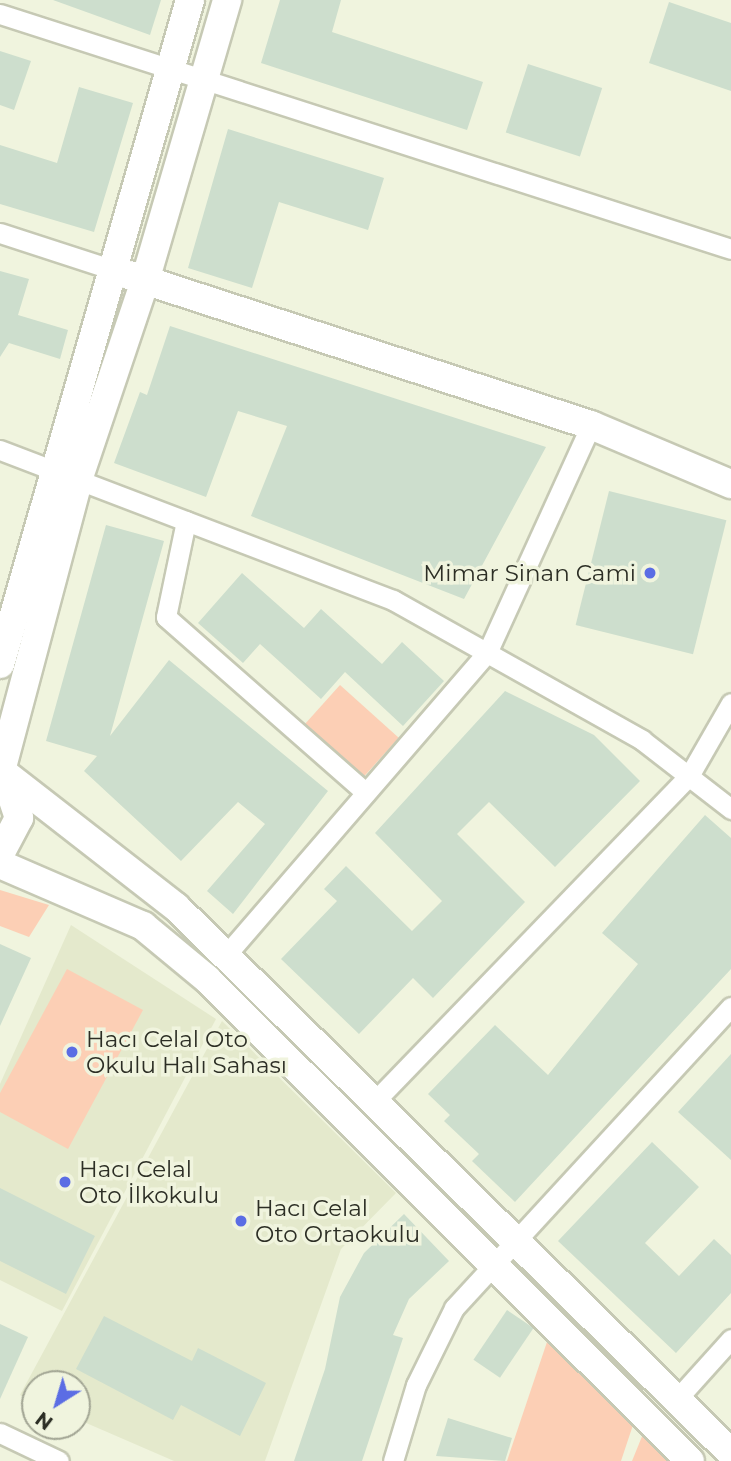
<!DOCTYPE html>
<html>
<head>
<meta charset="utf-8">
<style>
  body { margin:0 }
  #map { position:relative; width:731px; height:1461px; overflow:hidden; background:#f0f4de; font-family:Montserrat,sans-serif }
  div>[style] { position:absolute }
  .built>* { inset:0; background:#e4e9cc }
  .green>* { inset:0; background:#fccfb5; transform-origin:0 0 }
  .building>* { inset:0; background:#cddecd; transform-origin:0 0 }
  .roads { filter:drop-shadow(2px 0 #c6c9b4) drop-shadow(-2px 0 #c6c9b4) drop-shadow(0 2px #c6c9b4) drop-shadow(0 -2px #c6c9b4) }
  .street>* { height:19px; margin:-9.5px; padding:0 9.5px; transform-origin:9.5px; border-radius:9.5px; background:#fff }
  .secondary>* { height:28px; margin:-14px; padding:0 14px; transform-origin:14px; border-radius:14px; background:#fff }
  .dots>* { width:19px; height:19px; translate:-50% -50%; box-sizing:border-box; border:4px solid #f0f4de; border-radius:50% }
  span { translate:-50% -50%; white-space:nowrap; text-align:center; line-height:1.15; -webkit-text-stroke:7px #f0f4de; paint-order:stroke }
  .poi-label { font-size:23px; color:#2c2e25 }
  .right { translate:-100% -50%; text-align:right }
  .left { translate:0 -50%; text-align:left }
  .north { position:absolute; left:21px; top:1370px; width:70px; height:70px; box-sizing:border-box; background:#f0f4de; border:2px solid #a2a594; border-radius:50%; rotate:217deg; font-size:19px; font-weight:700; line-height:28px; text-align:center; color:#2c2e25 }
  .north::after { content:''; display:block; margin:auto; width:24px; height:32px; background:#5b6de4; clip-path:polygon(50% 0,100% 100%,50% 72%,0 100%) }
</style>
</head>
<body>
<div id="map">
  <div class="built">
    <i style="clip-path:polygon(71px 925px,216px 1019px,62px 1311px,0 1280px,0 1084px)"></i>
    <i style="clip-path:polygon(222px 1021px,396px 1193px,341px 1249px,265px 1461px,174px 1461px,77px 1419px,77px 1384px,35px 1384px,35px 1402px,20px 1395px)"></i>
  </div>
  <div class="green">
    <i style="left:340px;top:685px;width:79px;height:54px;rotate:42deg"></i>
    <i style="clip-path:polygon(0 890px,49px 905px,29px 937px,0 926px)"></i>
    <i style="clip-path:polygon(67px 969px,143px 1010px,68px 1149px,0 1112px,0 1093px)"></i>
    <i style="clip-path:polygon(549px 1336px,635px 1419px,621px 1461px,507px 1461px)"></i>
    <i style="clip-path:polygon(645px 1429px,677px 1461px,632px 1461px)"></i>
  </div>
  <div class="building">
    <i style="clip-path:polygon(53px 0,161px 0,150px 35px)"></i>
    <i style="clip-path:polygon(280px 0,341px 0,332px 32px,483px 82px,467px 130px,261px 63px)"></i>
    <i style="clip-path:polygon(669px 2px,731px 23px,731px 91px,649px 63px)"></i>
    <i style="clip-path:polygon(0 51px,31px 61px,14px 110px,0 105px)"></i>
    <i style="left:528px;top:64px;width:78px;height:72px;rotate:18deg"></i>
    <i style="clip-path:polygon(79px 87px,133px 103px,94px 232px,0 204px,0 145px,57px 163px)"></i>
    <i style="clip-path:polygon(228px 129px,384px 178px,368px 230px,279px 202px,252px 288px,188px 268px)"></i>
    <i style="clip-path:polygon(0 271px,29px 279px,18px 315px,68px 330px,60px 359px,9px 343px,0 357px)"></i>
    <i style="clip-path:polygon(170px 326px,546px 447px,464px 599px,251px 516px,287px 426px,238px 411px,206px 497px,114px 463px,140px 392px,147px 395px)"></i>
    <i style="left:609px;top:491px;width:121px;height:138px;rotate:14deg"></i>
    <i style="clip-path:polygon(106px 525px,164px 541px,110px 736px,169px 660px,328px 791px,233px 914px,207px 891px,265px 824px,238px 802px,181px 861px,84px 771px,97px 756px,46px 741px)"></i>
    <i style="clip-path:polygon(242px 573px,304px 628px,321px 609px,382px 664px,402px 642px,444px 681px,403px 726px,345px 672px,321px 699px,260px 644px,243px 663px,198px 623px)"></i>
    <i style="clip-path:polygon(505px 691px,594px 735px,640px 781px,555px 867px,489px 802px,457px 834px,525px 902px,433px 998px,413px 978px,359px 1034px,281px 959px,337px 901px,324px 889px,346px 866px,412px 931px,442px 901px,375px 833px)"></i>
    <i style="clip-path:polygon(705px 815px,731px 838px,731px 969px,515px 1202px,472px 1161px,479px 1154px,444px 1121px,450px 1115px,428px 1094px,495px 1025px,548px 1075px,638px 964px,602px 933px)"></i>
    <i style="clip-path:polygon(0 944px,31px 958px,0 1026px)"></i>
    <i style="clip-path:polygon(731px 1054px,731px 1160px,678px 1112px)"></i>
    <i style="clip-path:polygon(652px 1142px,699px 1187px,645px 1243px,679px 1276px,714px 1239px,731px 1255px,731px 1293px,676px 1353px,558px 1241px)"></i>
    <i style="clip-path:polygon(0 1188px,95px 1236px,66px 1294px,0 1261px)"></i>
    <i style="clip-path:polygon(404px 1214px,449px 1261px,409px 1299px,393px 1335px,403px 1338px,362px 1461px,294px 1461px,325px 1369px,340px 1297px,364px 1253px)"></i>
    <i style="left:507px;top:1310px;width:32px;height:60px;rotate:34deg"></i>
    <i style="clip-path:polygon(104px 1316px,192px 1361px,198px 1348px,266px 1383px,240px 1436px,181px 1405px,173px 1420px,76px 1369px)"></i>
    <i style="clip-path:polygon(0 1324px,28px 1337px,0 1399px)"></i>
    <i style="clip-path:polygon(448px 1418px,512px 1438px,505px 1461px,436px 1456px)"></i>
  </div>
  <div class="roads">
    <div class="street">
      <i style="left:0;top:14px;width:768px;rotate:17.82deg"></i>
      <i style="left:0;top:233px;width:117px;rotate:18deg"></i>
      <i style="left:0;top:450px;width:421px;rotate:20.9deg"></i>
      <i style="left:393px;top:600px;width:286px;rotate:29.3deg"></i>
      <i style="left:642px;top:740px;width:113px;rotate:37.8deg"></i>
      <i style="left:186px;top:521px;width:98px;rotate:101.8deg"></i>
      <i style="left:166px;top:617px;width:266px;rotate:41.3deg"></i>
      <i style="left:226px;top:955px;width:399px;rotate:-49.2deg"></i>
      <i style="left:487px;top:653px;width:251px;rotate:-65.5deg"></i>
      <i style="left:373px;top:1103px;width:455px;rotate:-46deg"></i>
      <i style="left:689px;top:776px;width:84px;rotate:-60.1deg"></i>
      <i style="left:676px;top:1400px;width:82px;rotate:-48deg"></i>
      <i style="left:0;top:1433px;width:65px;rotate:25.4deg"></i>
      <i style="left:393px;top:1461px;width:79px;rotate:-73.2deg"></i>
      <i style="left:416px;top:1385px;width:86px;rotate:-63.7deg"></i>
      <i style="left:454px;top:1308px;width:409px;rotate:-47.4deg"></i>
    </div>
    <div class="secondary">
      <i style="left:129px;top:275px;width:486px;rotate:18deg"></i>
      <i style="left:591px;top:425px;width:152px;rotate:22.9deg"></i>
      <i style="left:0;top:664px;width:691px;rotate:-74.03deg"></i>
      <i style="left:0;top:770px;width:223px;rotate:37.9deg"></i>
      <i style="left:176px;top:907px;width:779px;rotate:44.53deg"></i>
      <i style="left:1px;top:771px;width:304px;rotate:-75.1deg"></i>
      <i style="left:79px;top:477px;width:207px;rotate:-71.4deg"></i>
      <i style="left:145px;top:281px;width:293px;rotate:-73.7deg"></i>
      <i style="left:0;top:854px;width:41px;rotate:-62.2deg"></i>
      <i style="left:19px;top:818px;width:44px;rotate:-108.4deg"></i>
      <i style="left:0;top:864px;width:156px;rotate:23.4deg"></i>
      <i style="left:143px;top:926px;width:83px;rotate:39.6deg"></i>
      <i style="left:207px;top:979px;width:682px;rotate:44.94deg"></i>
    </div>
  </div>
  <div class="dots">
    <i style="left:650px;top:573px;background:#5b6de4"></i>
    <i style="left:72px;top:1052px;background:#5b6de4"></i>
    <i style="left:65px;top:1182px;background:#5b6de4"></i>
    <i style="left:241px;top:1221px;background:#5b6de4"></i>
  </div>
  <div class="poi-label">
    <span class="right" style="left:636px;top:573px">Mimar Sinan Cami</span>
    <span class="left" style="left:86px;top:1052px">Hacı Celal Oto<br>Okulu Halı Sahası</span>
    <span class="left" style="left:79px;top:1182px">Hacı Celal<br>Oto İlkokulu</span>
    <span class="left" style="left:255px;top:1221px">Hacı Celal<br>Oto Ortaokulu</span>
  </div>
  <div class="north">N</div>
</div>
</body>
</html>
